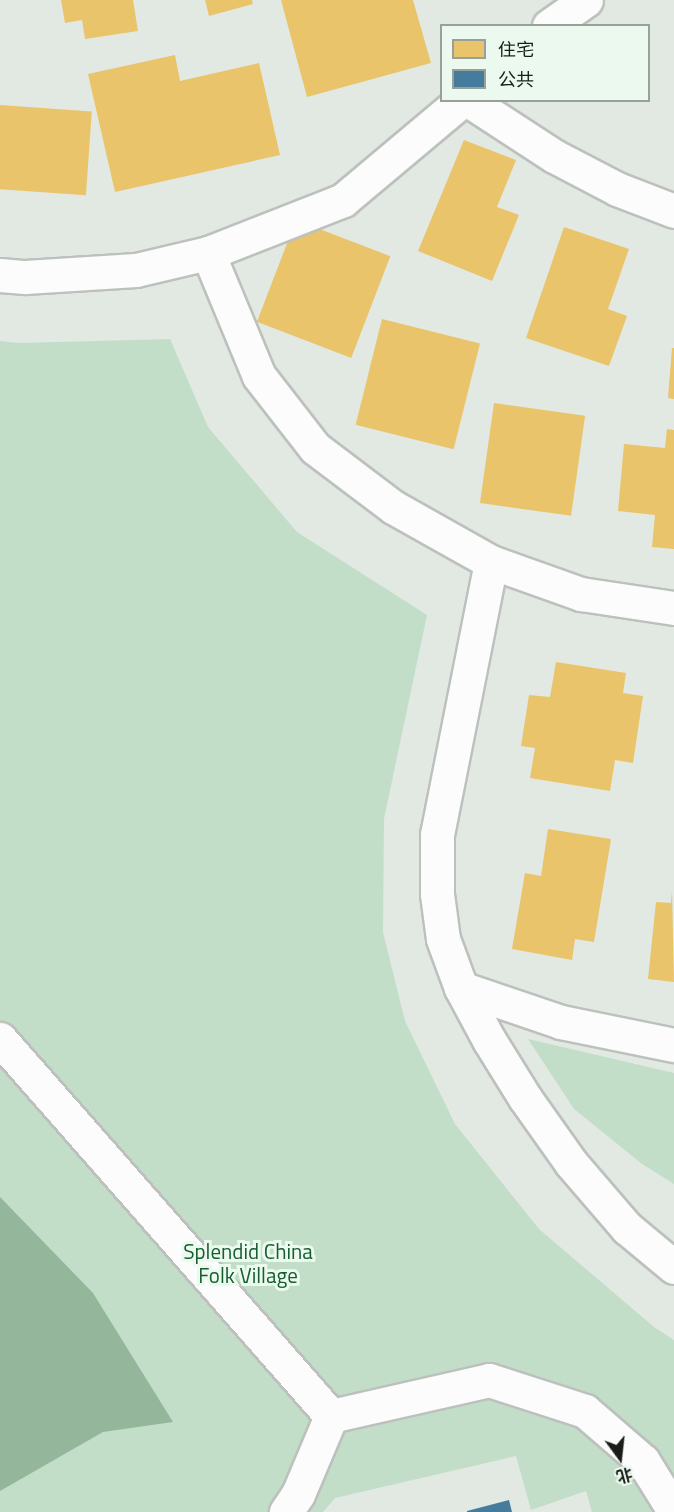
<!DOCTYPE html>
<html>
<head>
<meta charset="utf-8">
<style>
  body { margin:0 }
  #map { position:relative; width:674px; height:1512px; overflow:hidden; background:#e2e9e3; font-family:"Titillium Web","Noto Sans SC",sans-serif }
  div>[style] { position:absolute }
  .green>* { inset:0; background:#c3dec8 }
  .water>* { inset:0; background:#94b79b }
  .homes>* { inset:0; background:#e9c46a; transform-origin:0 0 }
  .public>* { inset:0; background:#457b9d }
  .roads { filter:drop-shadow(2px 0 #bdc1bd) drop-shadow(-2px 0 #bdc1bd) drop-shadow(0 2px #bdc1bd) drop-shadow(0 -2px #bdc1bd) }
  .minor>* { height:33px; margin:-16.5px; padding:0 16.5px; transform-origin:16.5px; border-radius:16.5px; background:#fbfcfb }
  span { translate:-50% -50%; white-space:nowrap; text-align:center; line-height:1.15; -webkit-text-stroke:6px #ecf9ef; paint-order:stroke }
  .park-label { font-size:21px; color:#155e2f }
  .legend { position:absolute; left:440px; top:24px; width:210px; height:78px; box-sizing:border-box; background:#ecf9ef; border:2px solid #97a199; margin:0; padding:8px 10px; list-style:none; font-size:18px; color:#181d19 }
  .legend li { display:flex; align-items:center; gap:12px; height:30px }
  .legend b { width:30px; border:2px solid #97a199 }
  .north { position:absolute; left:590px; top:1428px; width:60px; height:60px; -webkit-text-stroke:4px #ecf9ef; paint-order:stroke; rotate:165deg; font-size:16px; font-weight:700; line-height:24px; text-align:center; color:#181d19 }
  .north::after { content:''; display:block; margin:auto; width:21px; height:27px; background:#181d19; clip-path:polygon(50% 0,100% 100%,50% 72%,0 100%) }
</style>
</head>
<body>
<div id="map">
  <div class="green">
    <i style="clip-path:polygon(170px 339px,208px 427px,297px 532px,427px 615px,384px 819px,383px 932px,405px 1021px,455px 1124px,539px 1229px,654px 1327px,674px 1340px,674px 1512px,592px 1512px,586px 1491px,531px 1510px,516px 1456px,335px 1498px,323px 1512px,0 1512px,0 341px,19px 343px)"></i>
    <i style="clip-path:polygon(528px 1039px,674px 1073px,674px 1184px,642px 1164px,574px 1109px)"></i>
  </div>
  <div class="water">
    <i style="clip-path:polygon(0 1197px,93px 1293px,173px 1422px,103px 1432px,0 1491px)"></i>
  </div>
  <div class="homes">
    <i style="clip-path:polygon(61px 0,133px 0,138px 31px,85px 39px,82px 20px,65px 23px)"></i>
    <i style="clip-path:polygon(205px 0,252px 0,253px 4px,209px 16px)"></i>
    <i style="clip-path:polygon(281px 0,413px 0,431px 63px,307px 97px)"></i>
    <i style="clip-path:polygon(175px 55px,180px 81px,259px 63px,280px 155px,115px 192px,88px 74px)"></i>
    <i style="left:0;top:105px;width:92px;height:84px;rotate:4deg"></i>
    <i style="clip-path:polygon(464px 140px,516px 160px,497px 207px,519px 215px,492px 281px,418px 251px)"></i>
    <i style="left:296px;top:220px;width:101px;height:109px;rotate:21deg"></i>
    <i style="clip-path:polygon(564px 227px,629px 249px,608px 309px,627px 316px,609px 366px,526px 338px)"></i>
    <i style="left:382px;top:319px;width:101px;height:109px;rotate:14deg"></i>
    <i style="clip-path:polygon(672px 348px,674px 348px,674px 399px,668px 398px)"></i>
    <i style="left:494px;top:403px;width:92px;height:101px;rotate:8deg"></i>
    <i style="clip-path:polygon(667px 429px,674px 430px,674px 549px,652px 547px,655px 515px,618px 511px,624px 444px,665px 448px)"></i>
    <i style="clip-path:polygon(556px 662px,626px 673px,623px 693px,643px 696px,633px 763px,615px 760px,610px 791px,530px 778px,535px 748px,521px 746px,529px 695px,550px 697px)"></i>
    <i style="clip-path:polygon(548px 829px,611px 839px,594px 942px,575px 939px,572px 960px,512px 949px,525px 873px,541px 876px)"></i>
    <i style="clip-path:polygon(672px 891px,674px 982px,648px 979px,656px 902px,671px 903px)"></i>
  </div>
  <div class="public">
    <i style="clip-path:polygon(509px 1500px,512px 1512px,467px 1512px,467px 1511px)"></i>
  </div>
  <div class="roads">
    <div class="minor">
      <i style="left:549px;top:26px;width:45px;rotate:-35.1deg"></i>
      <i style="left:468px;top:100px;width:103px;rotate:33.1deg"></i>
      <i style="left:554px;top:156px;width:71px;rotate:27.6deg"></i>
      <i style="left:617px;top:189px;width:61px;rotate:21.1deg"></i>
      <i style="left:208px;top:253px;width:133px;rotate:67.5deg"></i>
      <i style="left:259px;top:376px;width:91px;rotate:52.1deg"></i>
      <i style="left:315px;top:448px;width:98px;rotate:37.1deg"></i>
      <i style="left:393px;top:507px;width:112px;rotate:29.3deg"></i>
      <i style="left:491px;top:562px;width:96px;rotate:19.6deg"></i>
      <i style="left:581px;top:594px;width:94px;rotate:8.6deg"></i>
      <i style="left:0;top:275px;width:25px;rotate:5deg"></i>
      <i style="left:25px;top:277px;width:111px;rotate:-3.6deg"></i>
      <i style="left:136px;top:270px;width:74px;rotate:-13.3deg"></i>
      <i style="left:208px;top:253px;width:145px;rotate:-21.4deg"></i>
      <i style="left:343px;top:200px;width:155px;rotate:-40deg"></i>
      <i style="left:491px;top:562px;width:277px;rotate:101.2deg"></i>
      <i style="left:437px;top:834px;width:60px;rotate:90deg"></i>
      <i style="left:437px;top:894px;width:45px;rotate:82.4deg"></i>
      <i style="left:443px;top:939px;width:52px;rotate:69.8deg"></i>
      <i style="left:461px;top:988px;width:59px;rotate:61.7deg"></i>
      <i style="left:489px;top:1040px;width:68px;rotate:58.2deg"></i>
      <i style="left:525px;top:1098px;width:80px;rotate:54.7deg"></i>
      <i style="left:571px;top:1163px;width:86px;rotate:49.3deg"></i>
      <i style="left:627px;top:1228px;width:61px;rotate:39.7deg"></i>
      <i style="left:461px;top:988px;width:106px;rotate:18.8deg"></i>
      <i style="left:561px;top:1022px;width:115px;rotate:11.5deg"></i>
      <i style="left:0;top:1039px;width:502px;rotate:48.72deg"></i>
      <i style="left:331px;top:1416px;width:85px;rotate:112.9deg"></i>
      <i style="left:298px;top:1494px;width:22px;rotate:124deg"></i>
      <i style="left:331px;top:1416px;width:162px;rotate:-12.8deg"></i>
      <i style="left:489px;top:1380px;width:101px;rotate:17.9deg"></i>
      <i style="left:585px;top:1411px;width:77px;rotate:40.8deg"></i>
      <i style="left:643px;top:1461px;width:59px;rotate:58.2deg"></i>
    </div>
  </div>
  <div class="park-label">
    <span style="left:248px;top:1263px">Splendid China<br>Folk Village</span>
  </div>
  <ul class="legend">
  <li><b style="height:16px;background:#e9c46a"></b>住宅</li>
  <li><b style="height:16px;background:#457b9d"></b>公共</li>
  </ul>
  <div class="north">北</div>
</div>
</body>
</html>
